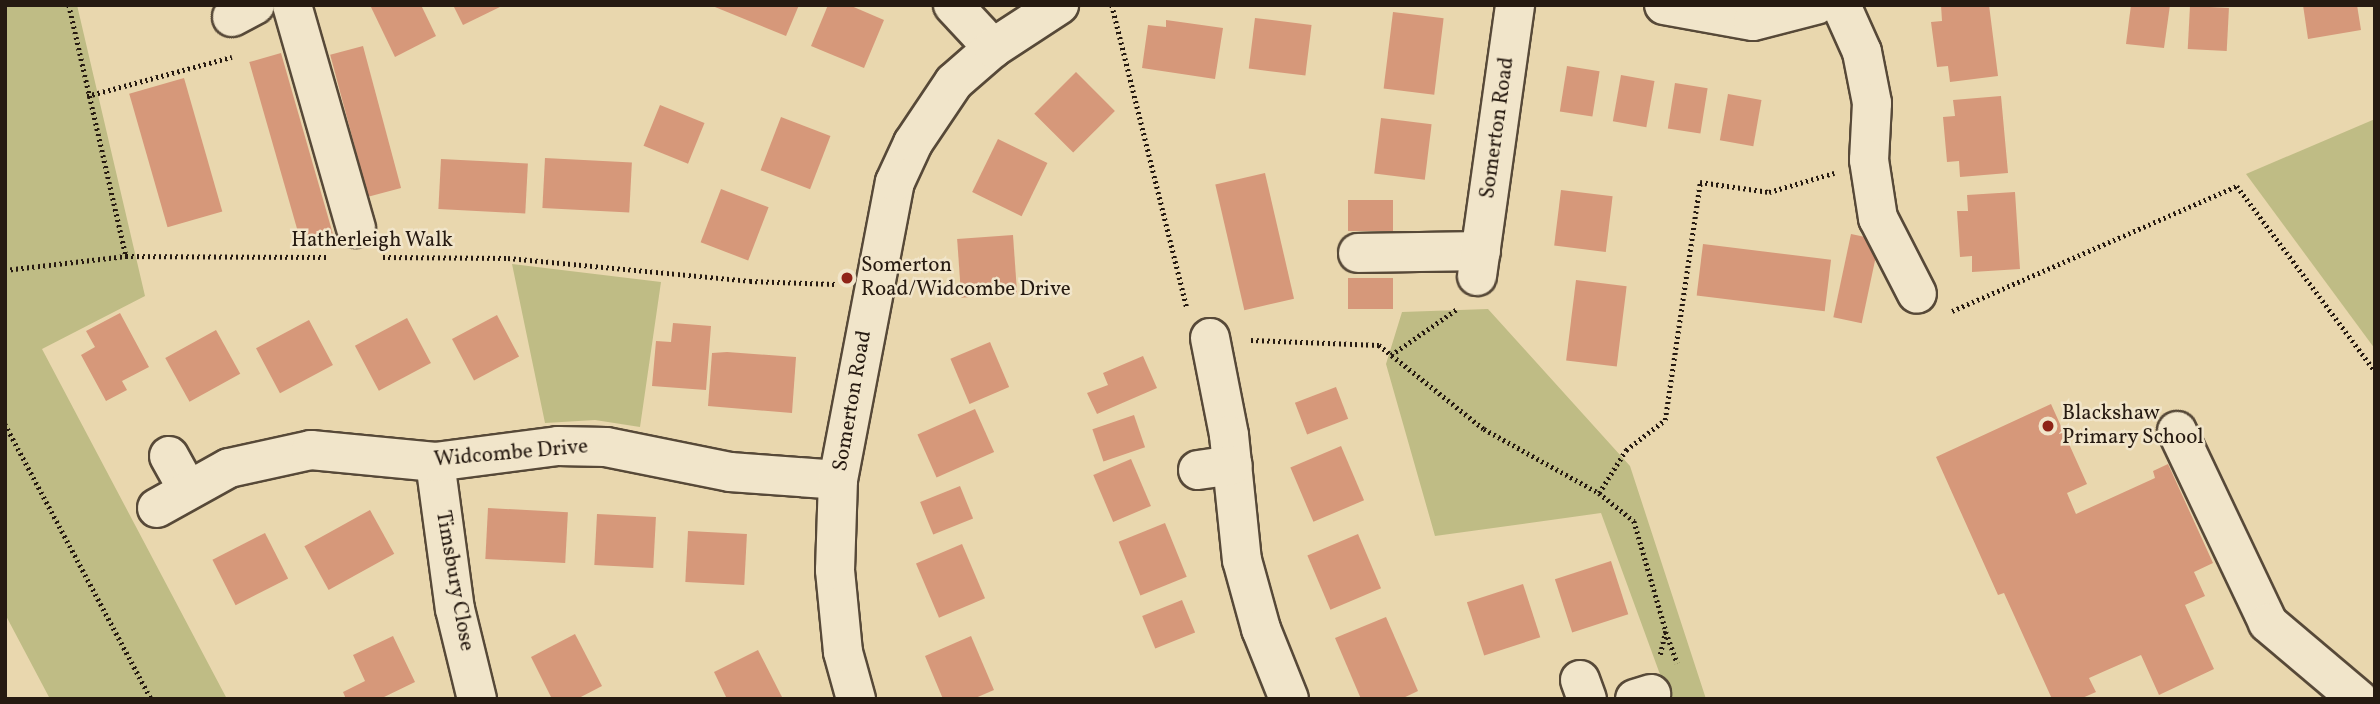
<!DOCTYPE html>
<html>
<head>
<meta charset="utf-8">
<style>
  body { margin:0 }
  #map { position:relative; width:2380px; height:704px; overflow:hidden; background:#e9d7ae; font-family:Vollkorn,serif }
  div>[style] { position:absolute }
  .green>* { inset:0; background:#bfbc85 }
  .building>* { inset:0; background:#d6987a; transform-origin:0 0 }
  .path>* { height:4.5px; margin-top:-2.25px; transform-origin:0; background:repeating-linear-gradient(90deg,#261a11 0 2px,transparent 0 5.5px) }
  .roads { filter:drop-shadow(2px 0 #574938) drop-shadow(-2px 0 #574938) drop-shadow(0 2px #574938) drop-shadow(0 -2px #574938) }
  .minor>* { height:38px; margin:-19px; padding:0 19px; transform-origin:19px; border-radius:19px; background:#f1e5ca }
  .dots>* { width:19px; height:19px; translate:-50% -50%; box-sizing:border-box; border:4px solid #f1e5ca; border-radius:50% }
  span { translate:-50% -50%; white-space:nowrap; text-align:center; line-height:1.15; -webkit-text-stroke:5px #f1e5ca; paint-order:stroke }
  .street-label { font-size:21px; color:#261a11 }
  .poi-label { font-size:21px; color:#261a11 }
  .left { translate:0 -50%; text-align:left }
  .frame { position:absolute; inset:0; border:7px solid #261a11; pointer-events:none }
</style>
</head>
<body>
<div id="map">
  <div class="green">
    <i style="clip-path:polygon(5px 5px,77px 5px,145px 296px,42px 349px,227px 699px,50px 699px,5px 614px)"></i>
    <i style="clip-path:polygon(2375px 119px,2375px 349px,2246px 174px)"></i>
    <i style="clip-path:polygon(512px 264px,661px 282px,640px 427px,595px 420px,545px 423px)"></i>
    <i style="clip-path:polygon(1488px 309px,1630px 466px,1706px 699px,1669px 699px,1601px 513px,1435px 536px,1386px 364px,1402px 312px)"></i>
  </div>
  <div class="building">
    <i style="clip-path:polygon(370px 5px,421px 5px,436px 36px,395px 57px)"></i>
    <i style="clip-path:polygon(453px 5px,504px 5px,463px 25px)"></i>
    <i style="clip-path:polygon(710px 5px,799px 5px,786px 36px)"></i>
    <i style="clip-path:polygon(828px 5px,849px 5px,884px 20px,864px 68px,811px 46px)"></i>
    <i style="clip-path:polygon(1941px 5px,1989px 5px,1998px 76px,1950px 82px,1948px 66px,1937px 67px,1931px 22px,1942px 21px)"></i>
    <i style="clip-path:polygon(2131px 5px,2170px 5px,2164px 48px,2126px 44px)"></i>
    <i style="clip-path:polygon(2303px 5px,2357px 5px,2361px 30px,2308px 39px)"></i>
    <i style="left:2190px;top:6px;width:39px;height:43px;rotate:3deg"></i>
    <i style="left:1393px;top:12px;width:51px;height:77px;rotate:7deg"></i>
    <i style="left:1255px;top:18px;width:57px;height:51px;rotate:7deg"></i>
    <i style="clip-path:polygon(1166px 20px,1223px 28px,1215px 79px,1142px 68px,1148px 25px,1166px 27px)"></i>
    <i style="left:363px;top:46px;width:147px;height:34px;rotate:75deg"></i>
    <i style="left:281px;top:53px;width:191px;height:33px;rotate:74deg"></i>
    <i style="left:1567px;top:66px;width:33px;height:46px;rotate:9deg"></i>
    <i style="left:1076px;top:72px;width:55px;height:59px;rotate:45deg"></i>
    <i style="left:1621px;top:75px;width:34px;height:47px;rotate:10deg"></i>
    <i style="left:184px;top:78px;width:139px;height:57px;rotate:74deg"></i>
    <i style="left:1675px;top:83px;width:33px;height:46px;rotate:9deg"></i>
    <i style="left:1728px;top:94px;width:34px;height:47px;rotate:10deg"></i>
    <i style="clip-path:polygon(2001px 96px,2008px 173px,1960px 177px,1959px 161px,1947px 162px,1943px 117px,1955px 116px,1953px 100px)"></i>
    <i style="left:660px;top:105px;width:48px;height:44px;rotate:22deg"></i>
    <i style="left:781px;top:117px;width:53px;height:57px;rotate:21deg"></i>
    <i style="left:1381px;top:118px;width:51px;height:56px;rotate:7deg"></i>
    <i style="left:998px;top:139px;width:55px;height:59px;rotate:26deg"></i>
    <i style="left:545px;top:158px;width:87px;height:50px;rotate:3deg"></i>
    <i style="left:441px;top:159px;width:87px;height:50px;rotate:3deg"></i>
    <i style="left:1265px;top:173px;width:129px;height:51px;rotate:77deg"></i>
    <i style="left:721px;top:189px;width:51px;height:57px;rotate:21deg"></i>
    <i style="left:1561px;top:190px;width:52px;height:56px;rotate:7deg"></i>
    <i style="clip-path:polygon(2015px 192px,2020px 269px,1972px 272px,1972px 256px,1960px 257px,1957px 211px,1968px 211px,1967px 195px)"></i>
    <i style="left:1348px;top:200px;width:45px;height:31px"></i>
    <i style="left:1851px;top:234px;width:29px;height:85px;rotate:12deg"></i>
    <i style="left:1013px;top:235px;width:59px;height:56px;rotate:86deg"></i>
    <i style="left:1703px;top:244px;width:129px;height:52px;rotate:7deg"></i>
    <i style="left:1348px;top:278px;width:45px;height:31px"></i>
    <i style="left:1576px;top:280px;width:51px;height:81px;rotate:7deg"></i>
    <i style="clip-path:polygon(120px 313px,149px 367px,122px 381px,127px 390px,106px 401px,81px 355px,95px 347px,86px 331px)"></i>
    <i style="left:497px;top:315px;width:47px;height:51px;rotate:62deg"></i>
    <i style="left:407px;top:318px;width:51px;height:59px;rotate:62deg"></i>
    <i style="left:309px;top:320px;width:51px;height:60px;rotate:62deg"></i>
    <i style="clip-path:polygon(673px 323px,711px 326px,706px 390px,652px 386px,656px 341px,671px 342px)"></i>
    <i style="left:216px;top:330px;width:50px;height:58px;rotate:61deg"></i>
    <i style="left:990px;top:342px;width:49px;height:43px;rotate:67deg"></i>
    <i style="clip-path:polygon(727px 352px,796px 357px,792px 413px,708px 406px,712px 353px)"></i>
    <i style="clip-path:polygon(1143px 356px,1157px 388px,1097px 414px,1087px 393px,1108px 385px,1103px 373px)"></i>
    <i style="left:1336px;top:387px;width:34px;height:44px;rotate:69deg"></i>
    <i style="clip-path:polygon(2051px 404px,2087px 484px,2067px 493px,2076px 514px,2155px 478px,2153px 471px,2168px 464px,2213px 563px,2194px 572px,2205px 596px,2185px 605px,2214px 669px,2159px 695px,2141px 655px,2089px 678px,2096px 692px,2080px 699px,2052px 699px,2004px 593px,1998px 595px,1936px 457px)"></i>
    <i style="left:975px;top:409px;width:47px;height:63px;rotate:66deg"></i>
    <i style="left:1134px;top:415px;width:34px;height:44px;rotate:71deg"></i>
    <i style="left:1341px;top:446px;width:59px;height:55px;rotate:67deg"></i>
    <i style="left:1131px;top:459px;width:51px;height:41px;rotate:67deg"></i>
    <i style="left:960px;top:486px;width:35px;height:43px;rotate:68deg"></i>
    <i style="left:488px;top:508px;width:80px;height:51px;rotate:3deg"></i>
    <i style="left:370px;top:510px;width:50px;height:75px;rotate:61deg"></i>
    <i style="left:597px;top:514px;width:59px;height:51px;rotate:3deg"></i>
    <i style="left:1165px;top:523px;width:58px;height:50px;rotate:68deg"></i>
    <i style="left:688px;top:531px;width:59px;height:51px;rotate:3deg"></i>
    <i style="left:265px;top:533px;width:51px;height:59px;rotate:63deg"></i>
    <i style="left:1358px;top:534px;width:59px;height:55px;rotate:67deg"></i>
    <i style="left:962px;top:544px;width:59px;height:50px;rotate:67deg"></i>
    <i style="left:1611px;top:561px;width:56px;height:59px;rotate:72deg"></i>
    <i style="left:1523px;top:584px;width:56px;height:59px;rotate:72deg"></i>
    <i style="left:1182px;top:600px;width:35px;height:43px;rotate:68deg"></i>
    <i style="clip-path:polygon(1386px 617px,1418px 691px,1401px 699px,1361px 699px,1335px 638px)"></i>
    <i style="clip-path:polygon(575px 634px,602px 686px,577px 699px,552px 699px,531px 657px)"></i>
    <i style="clip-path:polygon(393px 636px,415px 682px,380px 699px,346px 699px,343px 692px,365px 681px,353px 655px)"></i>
    <i style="clip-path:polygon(971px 636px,994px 690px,973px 699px,943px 699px,925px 656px)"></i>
    <i style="clip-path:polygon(758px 650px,783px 699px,727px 699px,714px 672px)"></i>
  </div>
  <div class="path">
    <i style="left:69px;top:5px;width:257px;rotate:77.2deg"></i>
    <i style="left:1112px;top:5px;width:313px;rotate:76.1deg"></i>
    <i style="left:87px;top:96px;width:150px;rotate:-15.1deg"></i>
    <i style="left:383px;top:257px;width:125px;rotate:0.5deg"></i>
    <i style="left:508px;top:258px;width:243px;rotate:5.4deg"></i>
    <i style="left:750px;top:281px;width:85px;rotate:2deg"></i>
    <i style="left:5px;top:270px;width:122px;rotate:-6.6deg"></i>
    <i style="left:126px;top:256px;width:203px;rotate:0.3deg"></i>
    <i style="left:1952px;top:311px;width:311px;rotate:-23.7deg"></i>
    <i style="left:2237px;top:186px;width:231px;rotate:53.3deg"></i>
    <i style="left:1251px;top:340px;width:128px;rotate:2.2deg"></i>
    <i style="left:1379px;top:345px;width:134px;rotate:38.7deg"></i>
    <i style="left:1484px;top:429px;width:132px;rotate:29.1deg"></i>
    <i style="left:1599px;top:493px;width:45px;rotate:38.7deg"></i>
    <i style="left:1634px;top:521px;width:115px;rotate:73.8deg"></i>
    <i style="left:1666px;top:631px;width:26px;rotate:103deg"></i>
    <i style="left:1391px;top:355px;width:80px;rotate:-34.9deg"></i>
    <i style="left:5px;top:424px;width:311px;rotate:62deg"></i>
    <i style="left:1599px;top:493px;width:51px;rotate:-57.9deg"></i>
    <i style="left:1626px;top:450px;width:49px;rotate:-37.6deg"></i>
    <i style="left:1665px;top:420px;width:241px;rotate:-81.6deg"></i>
    <i style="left:1700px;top:182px;width:70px;rotate:8.2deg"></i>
    <i style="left:1769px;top:192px;width:68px;rotate:-16.3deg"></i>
    <i style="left:1666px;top:632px;width:33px;rotate:70deg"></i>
  </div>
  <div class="roads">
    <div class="minor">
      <i style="left:292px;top:5px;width:232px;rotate:74deg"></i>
      <i style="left:953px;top:5px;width:59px;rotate:47.1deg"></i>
      <i style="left:1664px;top:5px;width:90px;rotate:10.2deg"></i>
      <i style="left:1753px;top:21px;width:65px;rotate:-14.3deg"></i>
      <i style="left:1841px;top:5px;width:51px;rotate:65.9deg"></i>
      <i style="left:1862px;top:52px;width:52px;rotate:78.9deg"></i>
      <i style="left:1872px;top:103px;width:57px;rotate:93deg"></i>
      <i style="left:1869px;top:160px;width:59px;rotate:81.2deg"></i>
      <i style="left:1878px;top:218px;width:85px;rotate:62.8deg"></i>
      <i style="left:232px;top:17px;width:26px;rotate:-28deg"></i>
      <i style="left:1358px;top:253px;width:123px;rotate:-0.9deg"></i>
      <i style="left:1477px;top:276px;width:274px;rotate:-82deg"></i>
      <i style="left:1210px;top:338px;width:99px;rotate:78.9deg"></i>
      <i style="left:1229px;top:435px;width:126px;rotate:84.1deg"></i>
      <i style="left:1242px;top:560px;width:72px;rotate:74.6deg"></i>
      <i style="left:1261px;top:629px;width:75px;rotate:68.2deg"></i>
      <i style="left:2177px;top:431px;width:212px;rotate:64.6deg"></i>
      <i style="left:2268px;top:623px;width:118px;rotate:40.2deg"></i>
      <i style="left:169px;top:456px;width:37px;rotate:61deg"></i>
      <i style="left:435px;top:462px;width:148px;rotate:82.3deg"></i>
      <i style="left:455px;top:609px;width:93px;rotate:76.3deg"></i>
      <i style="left:1198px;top:470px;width:35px;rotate:-8deg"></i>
      <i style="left:157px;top:508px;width:82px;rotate:-29.1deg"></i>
      <i style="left:229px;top:468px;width:84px;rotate:-12.4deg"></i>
      <i style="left:311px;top:450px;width:125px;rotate:5.5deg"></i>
      <i style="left:435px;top:462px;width:124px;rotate:-7.4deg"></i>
      <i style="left:558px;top:446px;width:48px;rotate:1.2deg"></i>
      <i style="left:606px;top:447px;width:126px;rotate:11.4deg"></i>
      <i style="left:730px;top:472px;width:108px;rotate:4.2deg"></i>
      <i style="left:1580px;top:680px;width:20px;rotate:70deg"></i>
      <i style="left:856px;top:699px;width:49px;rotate:-105.5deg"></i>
      <i style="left:843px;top:652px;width:82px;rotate:-95.6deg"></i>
      <i style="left:835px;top:570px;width:90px;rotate:-88.1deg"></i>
      <i style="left:838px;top:480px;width:303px;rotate:-79.2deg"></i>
      <i style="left:895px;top:182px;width:43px;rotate:-65.2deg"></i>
      <i style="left:913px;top:143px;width:73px;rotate:-56.1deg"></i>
      <i style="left:954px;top:82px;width:52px;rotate:-41.1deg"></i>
      <i style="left:993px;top:48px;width:79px;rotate:-33.1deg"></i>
      <i style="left:1635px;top:699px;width:17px;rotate:-17deg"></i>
    </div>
  </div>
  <div class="dots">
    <i style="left:847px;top:278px;background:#8f2418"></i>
    <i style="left:2048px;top:426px;background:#8f2418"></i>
  </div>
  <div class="street-label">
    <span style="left:1498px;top:128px;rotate:-82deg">Somerton Road</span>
    <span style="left:372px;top:241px">Hatherleigh Walk</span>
    <span style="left:853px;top:401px;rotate:-80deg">Somerton Road</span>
    <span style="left:511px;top:454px;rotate:-5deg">Widcombe Drive</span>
    <span style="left:454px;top:581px;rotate:80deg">Timsbury Close</span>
  </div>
  <div class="poi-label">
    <span class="left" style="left:861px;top:278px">Somerton<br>Road/Widcombe Drive</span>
    <span class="left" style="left:2062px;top:426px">Blackshaw<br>Primary School</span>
  </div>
  <div class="frame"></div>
</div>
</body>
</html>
